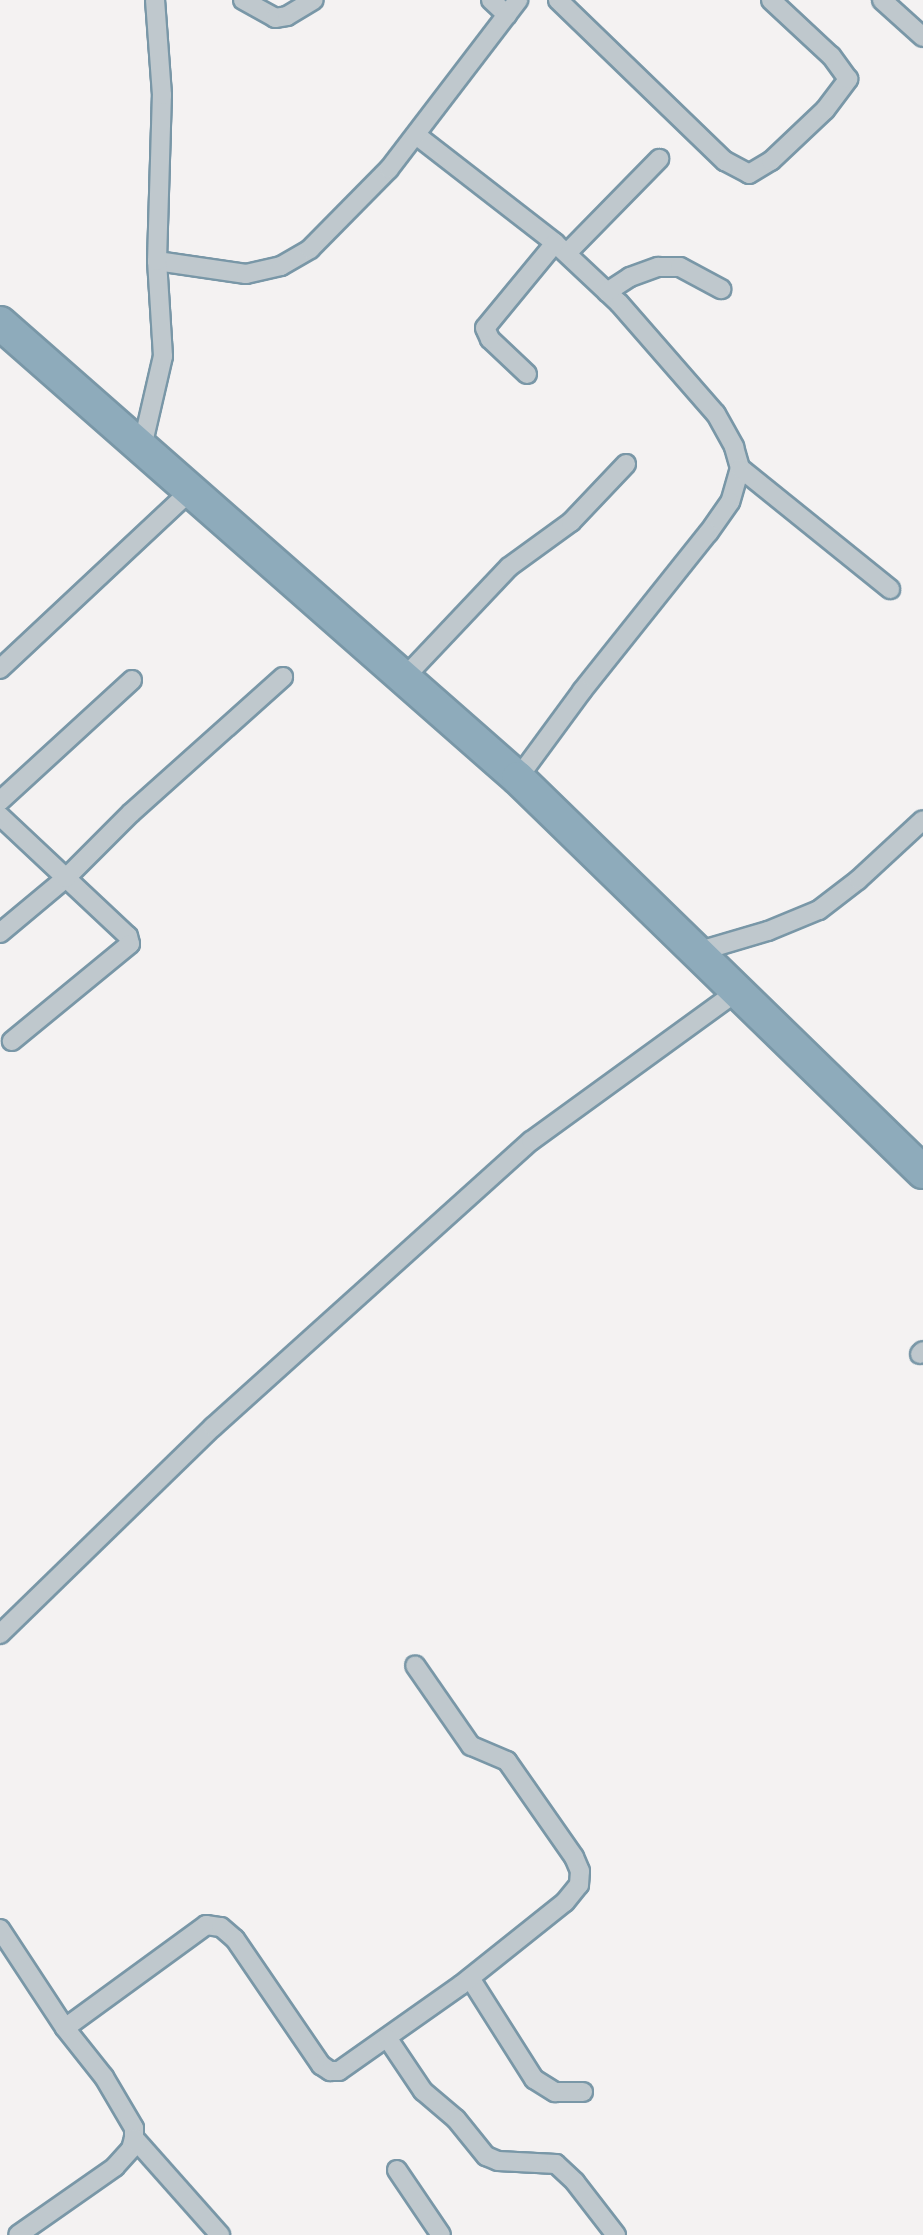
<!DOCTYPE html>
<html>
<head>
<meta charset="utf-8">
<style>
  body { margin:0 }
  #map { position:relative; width:923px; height:2235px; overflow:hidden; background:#f4f2f2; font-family:"Fira Sans",sans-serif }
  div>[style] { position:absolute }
  .roads { filter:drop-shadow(2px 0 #7997a7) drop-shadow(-2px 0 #7997a7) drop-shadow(0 2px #7997a7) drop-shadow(0 -2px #7997a7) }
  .street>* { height:18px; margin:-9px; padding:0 9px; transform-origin:9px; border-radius:9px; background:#bfc8cd }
  .highway>* { height:32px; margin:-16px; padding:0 16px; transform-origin:16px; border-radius:16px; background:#8eabbb }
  span { translate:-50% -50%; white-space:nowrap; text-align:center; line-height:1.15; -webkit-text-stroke:4.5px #fff; paint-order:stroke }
</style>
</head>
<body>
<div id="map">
  <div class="roads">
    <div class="street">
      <i style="left:243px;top:0;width:37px;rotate:29deg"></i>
      <i style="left:275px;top:18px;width:12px;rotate:-9deg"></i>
      <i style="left:287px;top:16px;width:31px;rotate:-31deg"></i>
      <i style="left:491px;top:0;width:22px;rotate:43deg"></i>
      <i style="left:558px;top:0;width:232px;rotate:44deg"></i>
      <i style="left:725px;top:161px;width:27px;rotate:28deg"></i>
      <i style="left:749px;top:174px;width:26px;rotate:-31deg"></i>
      <i style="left:771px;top:161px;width:74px;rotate:-43.4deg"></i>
      <i style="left:825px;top:110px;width:39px;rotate:-53deg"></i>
      <i style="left:848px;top:79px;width:29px;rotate:-126deg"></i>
      <i style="left:831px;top:56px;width:82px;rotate:-137deg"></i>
      <i style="left:882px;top:0;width:55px;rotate:42.1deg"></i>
      <i style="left:416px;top:135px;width:176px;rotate:37.8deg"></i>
      <i style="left:555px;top:243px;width:88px;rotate:43.2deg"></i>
      <i style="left:619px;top:303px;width:147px;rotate:48.9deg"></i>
      <i style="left:716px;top:414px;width:38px;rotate:61deg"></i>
      <i style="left:734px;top:447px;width:22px;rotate:74deg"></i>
      <i style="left:740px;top:468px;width:35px;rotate:106deg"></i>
      <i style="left:730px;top:502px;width:38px;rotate:125deg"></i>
      <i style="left:708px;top:533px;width:202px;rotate:128.6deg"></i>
      <i style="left:582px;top:691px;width:108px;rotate:126.3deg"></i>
      <i style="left:567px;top:253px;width:132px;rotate:-45.6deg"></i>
      <i style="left:157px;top:261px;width:90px;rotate:8.3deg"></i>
      <i style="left:246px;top:274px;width:36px;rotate:-13deg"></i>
      <i style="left:281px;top:266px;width:34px;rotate:-30deg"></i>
      <i style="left:310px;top:249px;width:112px;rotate:-45.4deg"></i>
      <i style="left:389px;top:169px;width:213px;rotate:-52.6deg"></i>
      <i style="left:607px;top:292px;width:27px;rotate:-33deg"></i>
      <i style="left:630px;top:277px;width:30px;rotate:-20deg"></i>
      <i style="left:658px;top:267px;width:22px"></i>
      <i style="left:680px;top:267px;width:47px;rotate:28.2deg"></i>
      <i style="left:527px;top:374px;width:51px;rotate:-136.6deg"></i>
      <i style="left:490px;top:339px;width:12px;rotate:-114deg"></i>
      <i style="left:485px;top:328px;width:110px;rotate:-50.5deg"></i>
      <i style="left:142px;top:447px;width:93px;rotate:-77deg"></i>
      <i style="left:163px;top:356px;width:95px;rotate:-93.6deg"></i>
      <i style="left:157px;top:261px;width:166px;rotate:-88.3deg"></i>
      <i style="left:162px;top:95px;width:95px;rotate:-94.2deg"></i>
      <i style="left:740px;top:468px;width:193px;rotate:38.9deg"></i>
      <i style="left:0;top:669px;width:262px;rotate:-43.1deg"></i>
      <i style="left:405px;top:677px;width:151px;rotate:-46.6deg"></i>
      <i style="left:509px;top:567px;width:77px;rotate:-36deg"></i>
      <i style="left:571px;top:522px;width:80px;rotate:-46.5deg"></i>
      <i style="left:0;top:801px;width:179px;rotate:-42.5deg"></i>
      <i style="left:0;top:816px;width:175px;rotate:43.2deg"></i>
      <i style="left:128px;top:936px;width:8px;rotate:76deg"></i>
      <i style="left:130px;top:944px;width:153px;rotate:140.6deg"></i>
      <i style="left:0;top:933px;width:86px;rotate:-39.8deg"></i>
      <i style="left:66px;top:878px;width:92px;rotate:-45deg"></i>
      <i style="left:131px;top:813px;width:204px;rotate:-41.8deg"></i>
      <i style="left:700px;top:951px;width:71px;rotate:-16.4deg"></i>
      <i style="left:768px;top:931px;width:55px;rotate:-22.4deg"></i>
      <i style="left:819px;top:910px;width:49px;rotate:-37.6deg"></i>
      <i style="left:858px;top:880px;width:88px;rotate:-42.7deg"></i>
      <i style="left:920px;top:1354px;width:4px;rotate:-45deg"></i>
      <i style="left:0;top:1634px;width:297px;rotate:-44.2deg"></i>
      <i style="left:213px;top:1427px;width:428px;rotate:-42deg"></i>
      <i style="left:531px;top:1141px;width:257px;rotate:-36deg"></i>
      <i style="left:0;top:1929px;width:118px;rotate:56.7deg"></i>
      <i style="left:65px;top:2028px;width:63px;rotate:51.5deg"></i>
      <i style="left:104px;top:2077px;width:59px;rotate:59.5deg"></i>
      <i style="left:134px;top:2128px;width:10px;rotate:90deg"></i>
      <i style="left:134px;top:2138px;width:11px;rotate:105deg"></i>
      <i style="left:131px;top:2149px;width:24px;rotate:132deg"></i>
      <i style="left:115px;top:2167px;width:118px;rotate:145deg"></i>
      <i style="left:470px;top:1978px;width:120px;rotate:57.6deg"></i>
      <i style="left:534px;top:2079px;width:25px;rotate:32deg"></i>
      <i style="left:555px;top:2092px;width:28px"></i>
      <i style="left:65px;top:2028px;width:175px;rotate:-36.1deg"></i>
      <i style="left:206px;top:1925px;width:15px;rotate:8deg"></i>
      <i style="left:221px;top:1927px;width:18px;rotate:41deg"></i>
      <i style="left:235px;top:1939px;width:153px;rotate:55.7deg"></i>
      <i style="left:321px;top:2065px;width:11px;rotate:34deg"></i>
      <i style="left:330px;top:2071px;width:9px"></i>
      <i style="left:339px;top:2071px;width:149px;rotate:-35.2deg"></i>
      <i style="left:461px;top:1985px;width:133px;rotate:-38.6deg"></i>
      <i style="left:565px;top:1902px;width:22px;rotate:-51deg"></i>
      <i style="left:579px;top:1885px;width:14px;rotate:-86deg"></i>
      <i style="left:580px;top:1871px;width:15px;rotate:-113deg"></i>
      <i style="left:574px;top:1857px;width:117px;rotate:-124.9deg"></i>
      <i style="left:507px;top:1761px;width:39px;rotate:-157deg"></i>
      <i style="left:471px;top:1746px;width:98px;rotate:-124.7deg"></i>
      <i style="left:388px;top:2039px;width:63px;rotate:56.1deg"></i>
      <i style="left:423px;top:2091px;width:43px;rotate:40.3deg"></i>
      <i style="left:456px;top:2119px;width:48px;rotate:51deg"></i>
      <i style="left:486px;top:2156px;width:13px;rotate:23deg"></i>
      <i style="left:498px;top:2161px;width:58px;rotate:3deg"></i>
      <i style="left:556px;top:2164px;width:26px;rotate:43deg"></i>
      <i style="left:575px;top:2182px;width:67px;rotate:52.3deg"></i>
      <i style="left:134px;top:2138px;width:130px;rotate:48.4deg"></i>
      <i style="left:397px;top:2170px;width:78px;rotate:55.9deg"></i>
    </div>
    <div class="highway">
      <i style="left:0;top:323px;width:689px;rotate:41.3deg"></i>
      <i style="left:518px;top:778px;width:565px;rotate:44.21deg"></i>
    </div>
  </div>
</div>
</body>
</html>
